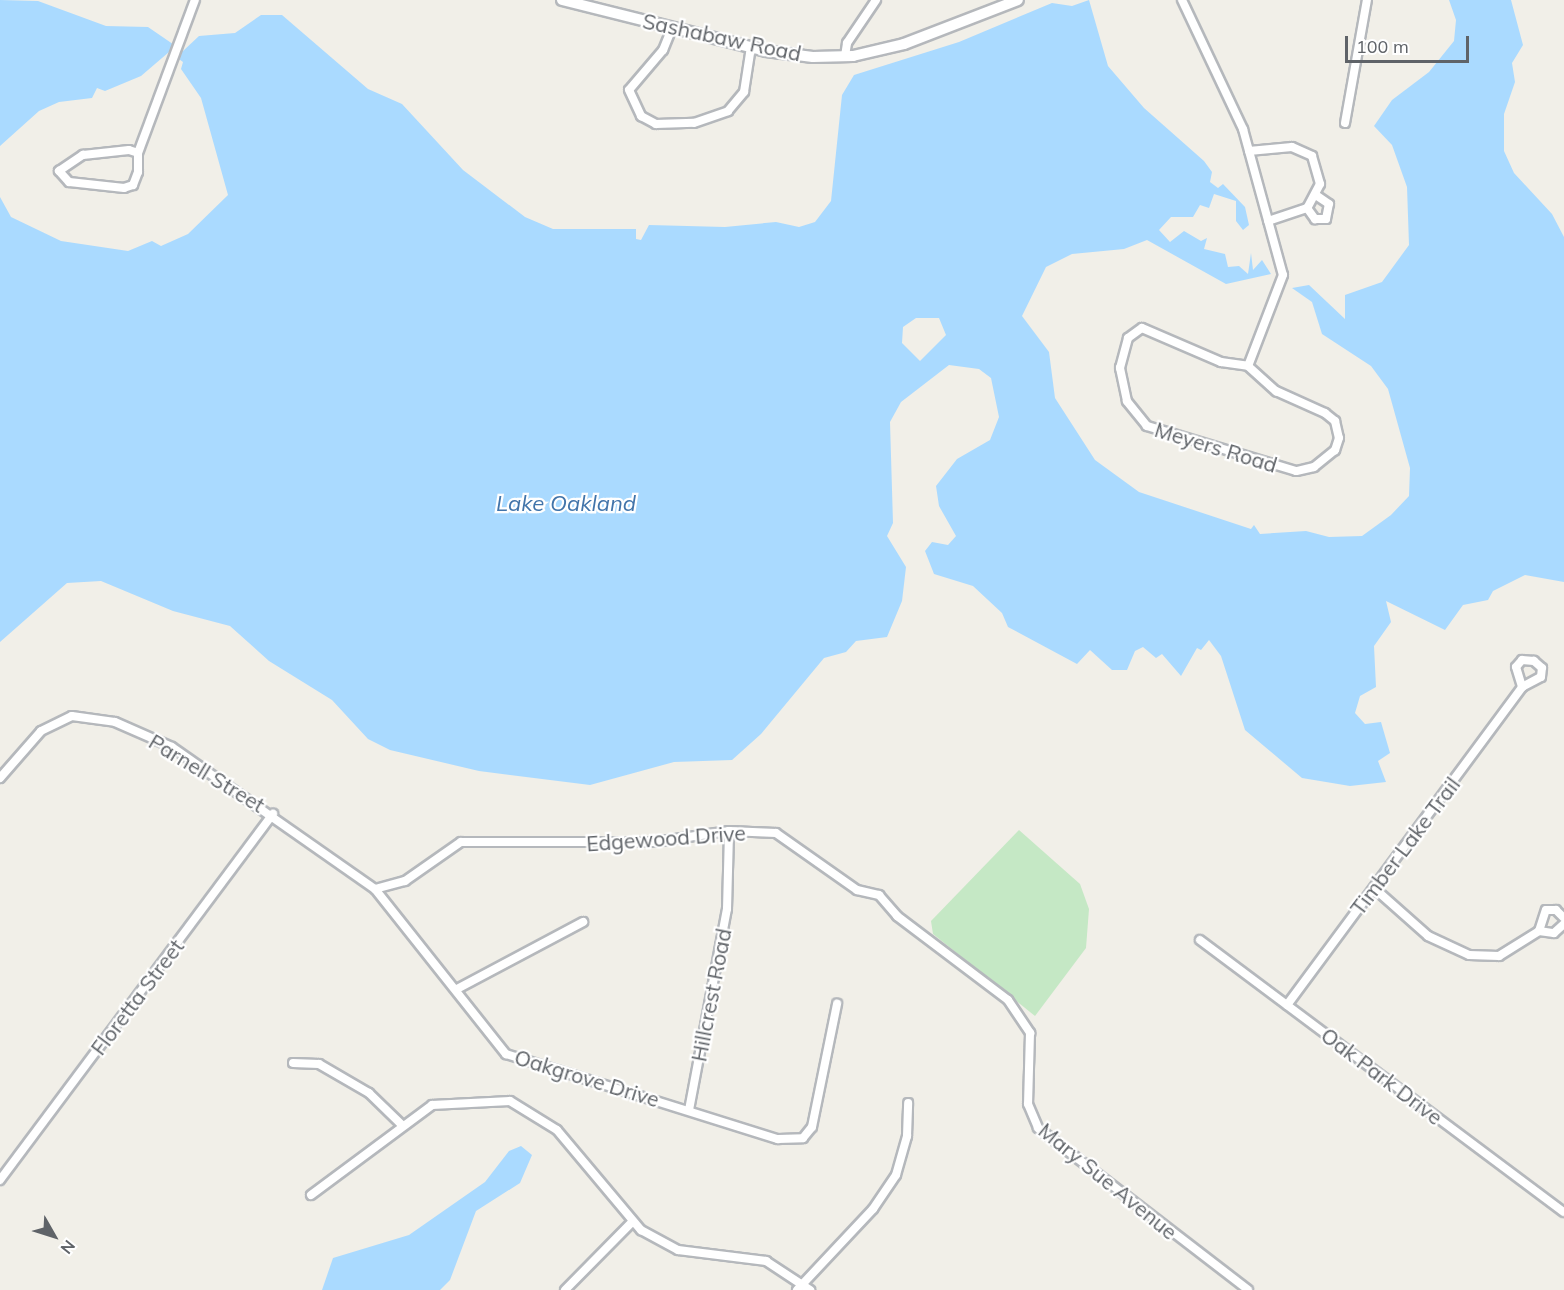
<!DOCTYPE html>
<html>
<head>
<meta charset="utf-8">
<style>
  body { margin:0 }
  #map { position:relative; width:1564px; height:1290px; overflow:hidden; background:#f1efe8; font-family:Mulish,sans-serif }
  div>[style] { position:absolute }
  .green>* { inset:0; background:#c5e8c5 }
  .water>* { inset:0; background:#aadaff }
  .roads { filter:drop-shadow(2px 0 #b5b8bc) drop-shadow(-2px 0 #b5b8bc) drop-shadow(0 2px #b5b8bc) drop-shadow(0 -2px #b5b8bc) }
  .minor>* { height:8px; margin:-4px; padding:0 4px; transform-origin:4px; border-radius:4px; background:#fff }
  .tertiary>* { height:10px; margin:-5px; padding:0 5px; transform-origin:5px; border-radius:5px; background:#fff }
  span { translate:-50% -50%; white-space:nowrap; text-align:center; line-height:1.15; -webkit-text-stroke:4.5px #fff; paint-order:stroke }
  .street-label { font-size:21px; color:#5f6368 }
  .water-label { font-size:22px; color:#4174aa; font-style:italic }
  .north { position:absolute; left:24px; top:1206px; width:60px; height:60px; -webkit-text-stroke:4px #fff; paint-order:stroke; rotate:129deg; font-size:16px; font-weight:700; line-height:24px; text-align:center; color:#5f6368 }
  .north::after { content:''; display:block; margin:auto; width:21px; height:27px; background:#5f6368; clip-path:polygon(50% 0,100% 100%,50% 72%,0 100%) }
  .scale { position:absolute; left:1345px; top:36px; width:124px; height:27px; box-sizing:border-box; border:3px solid #5f6368; border-top:0; padding-left:8px; font-size:18px; line-height:21px; white-space:nowrap; color:#5f6368; -webkit-text-stroke:4px #fff; paint-order:stroke }
</style>
</head>
<body>
<div id="map">
  <div class="green">
    <i style="clip-path:polygon(1019px 830px,1080px 884px,1089px 909px,1086px 948px,1035px 1016px,933px 934px,931px 921px)"></i>
  </div>
  <div class="water">
    <i style="clip-path:polygon(evenodd,0 0,38px 1px,106px 26px,148px 27px,183px 51px,199px 36px,235px 33px,261px 15px,282px 15px,368px 89px,402px 104px,463px 170px,525px 217px,553px 229px,636px 229px,636px 239px,641px 240px,649px 225px,725px 227px,776px 222px,799px 227px,815px 222px,831px 201px,842px 95px,854px 75px,959px 42px,1052px 3px,1072px 6px,1089px 0,1108px 66px,1144px 108px,1204px 161px,1212px 172px,1210px 182px,1218px 188px,1223px 184px,1245px 207px,1249px 225px,1243px 230px,1236px 221px,1236px 201px,1214px 194px,1209px 208px,1200px 205px,1193px 217px,1171px 217px,1159px 230px,1170px 242px,1184px 231px,1201px 241px,1207px 238px,1204px 249px,1225px 254px,1228px 267px,1239px 266px,1248px 274px,1251px 253px,1253px 270px,1262px 260px,1271px 274px,1226px 284px,1147px 240px,1124px 249px,1072px 254px,1046px 267px,1022px 316px,1049px 352px,1055px 398px,1095px 460px,1139px 492px,1251px 529px,1254px 525px,1260px 534px,1306px 531px,1329px 537px,1362px 536px,1391px 515px,1409px 496px,1410px 468px,1388px 389px,1371px 366px,1322px 334px,1312px 302px,1292px 288px,1309px 285px,1345px 319px,1345px 295px,1382px 282px,1409px 245px,1407px 187px,1392px 145px,1374px 126px,1392px 100px,1429px 72px,1454px 41px,1456px 20px,1449px 0,1511px 0,1523px 45px,1512px 63px,1515px 82px,1504px 114px,1504px 151px,1514px 173px,1552px 214px,1564px 237px,1564px 582px,1525px 575px,1493px 591px,1488px 600px,1463px 605px,1445px 630px,1386px 601px,1391px 622px,1374px 646px,1376px 687px,1360px 696px,1355px 713px,1365px 724px,1381px 722px,1390px 753px,1378px 761px,1386px 782px,1350px 786px,1302px 778px,1245px 730px,1221px 656px,1209px 640px,1201px 650px,1197px 648px,1181px 676px,1162px 654px,1156px 658px,1143px 647px,1135px 651px,1127px 670px,1112px 670px,1090px 650px,1077px 664px,1008px 627px,1002px 613px,973px 586px,934px 574px,925px 551px,932px 542px,948px 545px,956px 536px,939px 506px,936px 486px,957px 459px,990px 440px,999px 417px,991px 378px,979px 369px,949px 365px,901px 402px,890px 422px,893px 523px,887px 536px,906px 567px,902px 601px,887px 637px,856px 641px,846px 652px,824px 658px,761px 734px,732px 760px,674px 762px,590px 785px,479px 771px,390px 750px,368px 739px,332px 700px,269px 661px,230px 626px,173px 611px,101px 581px,67px 583px,0 642px,0 197px,11px 217px,61px 241px,128px 251px,152px 241px,161px 246px,188px 234px,228px 195px,201px 98px,181px 69px,183px 62px,169px 52px,141px 76px,105px 91px,97px 88px,92px 98px,59px 102px,39px 111px,0 146px,0 0,916px 318px,939px 318px,946px 335px,920px 361px,902px 343px,903px 327px,916px 318px)"></i>
    <i style="clip-path:polygon(521px 1146px,532px 1155px,520px 1183px,476px 1211px,450px 1280px,440px 1290px,322px 1290px,333px 1258px,409px 1235px,485px 1182px,509px 1151px)"></i>
  </div>
  <div class="roads">
    <div class="minor">
      <i style="left:1182px;top:0;width:143px;rotate:64.7deg"></i>
      <i style="left:1243px;top:129px;width:151px;rotate:74.7deg"></i>
      <i style="left:1283px;top:275px;width:97px;rotate:111deg"></i>
      <i style="left:672px;top:28px;width:24px;rotate:112deg"></i>
      <i style="left:663px;top:50px;width:52px;rotate:130.4deg"></i>
      <i style="left:629px;top:90px;width:29px;rotate:65deg"></i>
      <i style="left:641px;top:116px;width:17px;rotate:28deg"></i>
      <i style="left:656px;top:124px;width:38px;rotate:-2deg"></i>
      <i style="left:694px;top:123px;width:36px;rotate:-19deg"></i>
      <i style="left:728px;top:111px;width:25px;rotate:-50deg"></i>
      <i style="left:744px;top:92px;width:46px;rotate:-81.2deg"></i>
      <i style="left:845px;top:56px;width:13px;rotate:-81deg"></i>
      <i style="left:847px;top:43px;width:52px;rotate:-56deg"></i>
      <i style="left:1345px;top:123px;width:125px;rotate:-79.9deg"></i>
      <i style="left:129px;top:150px;width:9px;rotate:18deg"></i>
      <i style="left:138px;top:153px;width:19px;rotate:90deg"></i>
      <i style="left:138px;top:172px;width:14px;rotate:111deg"></i>
      <i style="left:133px;top:185px;width:9px;rotate:162deg"></i>
      <i style="left:124px;top:188px;width:55px;rotate:-173.8deg"></i>
      <i style="left:69px;top:182px;width:15px;rotate:-132deg"></i>
      <i style="left:59px;top:171px;width:29px;rotate:-34deg"></i>
      <i style="left:83px;top:155px;width:46px;rotate:-6.2deg"></i>
      <i style="left:1249px;top:151px;width:43px;rotate:-5.3deg"></i>
      <i style="left:1292px;top:147px;width:22px;rotate:24deg"></i>
      <i style="left:1312px;top:156px;width:29px;rotate:74deg"></i>
      <i style="left:1320px;top:184px;width:27px;rotate:118deg"></i>
      <i style="left:1307px;top:208px;width:41px;rotate:161.6deg"></i>
      <i style="left:138px;top:153px;width:163px;rotate:-69.6deg"></i>
      <i style="left:1307px;top:208px;width:14px;rotate:54deg"></i>
      <i style="left:1315px;top:219px;width:11px"></i>
      <i style="left:1326px;top:219px;width:15px;rotate:-79deg"></i>
      <i style="left:1329px;top:204px;width:14px;rotate:-146deg"></i>
      <i style="left:1142px;top:328px;width:86px;rotate:23.3deg"></i>
      <i style="left:1221px;top:362px;width:27px;rotate:8deg"></i>
      <i style="left:1248px;top:366px;width:38px;rotate:42deg"></i>
      <i style="left:1276px;top:391px;width:54px;rotate:24.2deg"></i>
      <i style="left:1325px;top:413px;width:13px;rotate:39deg"></i>
      <i style="left:1335px;top:421px;width:17px;rotate:77deg"></i>
      <i style="left:1339px;top:438px;width:13px;rotate:108deg"></i>
      <i style="left:1335px;top:450px;width:27px;rotate:141deg"></i>
      <i style="left:1314px;top:467px;width:18px;rotate:167deg"></i>
      <i style="left:1296px;top:471px;width:156px;rotate:-163.2deg"></i>
      <i style="left:1147px;top:426px;width:32px;rotate:-129deg"></i>
      <i style="left:1127px;top:401px;width:34px;rotate:-102deg"></i>
      <i style="left:1120px;top:368px;width:31px;rotate:-75deg"></i>
      <i style="left:1128px;top:338px;width:17px;rotate:-36deg"></i>
      <i style="left:0;top:778px;width:62px;rotate:-48.9deg"></i>
      <i style="left:41px;top:731px;width:34px;rotate:-26deg"></i>
      <i style="left:72px;top:716px;width:43px;rotate:7.9deg"></i>
      <i style="left:115px;top:722px;width:62px;rotate:23.7deg"></i>
      <i style="left:172px;top:747px;width:248px;rotate:35deg"></i>
      <i style="left:375px;top:889px;width:211px;rotate:51.6deg"></i>
      <i style="left:506px;top:1054px;width:285px;rotate:17.4deg"></i>
      <i style="left:778px;top:1139px;width:25px;rotate:-2deg"></i>
      <i style="left:803px;top:1138px;width:14px;rotate:-51deg"></i>
      <i style="left:812px;top:1127px;width:126px;rotate:-78.5deg"></i>
      <i style="left:1374px;top:888px;width:72px;rotate:41.6deg"></i>
      <i style="left:1428px;top:936px;width:45px;rotate:24.9deg"></i>
      <i style="left:1469px;top:955px;width:30px;rotate:2deg"></i>
      <i style="left:1499px;top:956px;width:47px;rotate:-32deg"></i>
      <i style="left:375px;top:889px;width:31px;rotate:-15deg"></i>
      <i style="left:405px;top:881px;width:68px;rotate:-34.9deg"></i>
      <i style="left:461px;top:842px;width:194px"></i>
      <i style="left:655px;top:842px;width:75px;rotate:-8.5deg"></i>
      <i style="left:729px;top:831px;width:47px;rotate:2.4deg"></i>
      <i style="left:776px;top:833px;width:99px;rotate:35.1deg"></i>
      <i style="left:857px;top:890px;width:23px;rotate:13deg"></i>
      <i style="left:879px;top:895px;width:28px;rotate:49deg"></i>
      <i style="left:897px;top:916px;width:139px;rotate:37.1deg"></i>
      <i style="left:1008px;top:1000px;width:40px;rotate:56deg"></i>
      <i style="left:1030px;top:1033px;width:71px;rotate:91.6deg"></i>
      <i style="left:1028px;top:1104px;width:26px;rotate:67deg"></i>
      <i style="left:1038px;top:1128px;width:265px;rotate:37.6deg"></i>
      <i style="left:1539px;top:931px;width:22px;rotate:-72deg"></i>
      <i style="left:1546px;top:910px;width:10px"></i>
      <i style="left:1556px;top:910px;width:11px;rotate:45deg"></i>
      <i style="left:1539px;top:931px;width:15px;rotate:8deg"></i>
      <i style="left:1554px;top:933px;width:13px;rotate:-42deg"></i>
      <i style="left:1200px;top:940px;width:454px;rotate:36.8deg"></i>
      <i style="left:457px;top:989px;width:143px;rotate:-28deg"></i>
      <i style="left:1287px;top:1005px;width:395px;rotate:-53.5deg"></i>
      <i style="left:1522px;top:687px;width:21px;rotate:-28deg"></i>
      <i style="left:1541px;top:677px;width:9px;rotate:-84deg"></i>
      <i style="left:1542px;top:668px;width:11px;rotate:-139deg"></i>
      <i style="left:1534px;top:661px;width:12px;rotate:-175deg"></i>
      <i style="left:1522px;top:660px;width:9px;rotate:131deg"></i>
      <i style="left:1516px;top:667px;width:21px;rotate:73deg"></i>
      <i style="left:293px;top:1063px;width:26px;rotate:2deg"></i>
      <i style="left:319px;top:1064px;width:58px;rotate:30.1deg"></i>
      <i style="left:369px;top:1093px;width:45px;rotate:44.1deg"></i>
      <i style="left:689px;top:1110px;width:205px;rotate:-79.3deg"></i>
      <i style="left:727px;top:909px;width:78px;rotate:-88.5deg"></i>
      <i style="left:0;top:1180px;width:457px;rotate:-53.3deg"></i>
      <i style="left:311px;top:1195px;width:151px;rotate:-36.6deg"></i>
      <i style="left:432px;top:1105px;width:78px;rotate:-2.9deg"></i>
      <i style="left:510px;top:1101px;width:55px;rotate:31.7deg"></i>
      <i style="left:557px;top:1130px;width:131px;rotate:50deg"></i>
      <i style="left:641px;top:1230px;width:42px;rotate:28.4deg"></i>
      <i style="left:678px;top:1250px;width:89px;rotate:7.1deg"></i>
      <i style="left:766px;top:1261px;width:53px;rotate:33.4deg"></i>
      <i style="left:565px;top:1290px;width:95px;rotate:-45.4deg"></i>
      <i style="left:797px;top:1290px;width:111px;rotate:-46.8deg"></i>
      <i style="left:873px;top:1209px;width:41px;rotate:-55.9deg"></i>
      <i style="left:896px;top:1175px;width:41px;rotate:-74.2deg"></i>
      <i style="left:907px;top:1136px;width:33px;rotate:-88deg"></i>
    </div>
    <div class="tertiary">
      <i style="left:562px;top:0;width:210px;rotate:14deg"></i>
      <i style="left:766px;top:51px;width:47px;rotate:7.3deg"></i>
      <i style="left:813px;top:57px;width:40px;rotate:-1.4deg"></i>
      <i style="left:853px;top:56px;width:52px;rotate:-13.2deg"></i>
      <i style="left:904px;top:44px;width:122px;rotate:-21.1deg"></i>
    </div>
  </div>
  <div class="street-label">
    <span style="left:722px;top:37px;rotate:12deg">Sashabaw Road</span>
    <span style="left:1216px;top:447px;rotate:17deg">Meyers Road</span>
    <span style="left:207px;top:773px;rotate:31deg">Parnell Street</span>
    <span style="left:666px;top:838px;rotate:-4deg">Edgewood Drive</span>
    <span style="left:1405px;top:846px;rotate:-53deg">Timber Lake Trail</span>
    <span style="left:711px;top:995px;rotate:-79deg">Hillcrest Road</span>
    <span style="left:137px;top:997px;rotate:-53deg">Floretta Street</span>
    <span style="left:1382px;top:1076px;rotate:37deg">Oak Park Drive</span>
    <span style="left:587px;top:1078px;rotate:17deg">Oakgrove Drive</span>
    <span style="left:1108px;top:1181px;rotate:39deg">Mary Sue Avenue</span>
  </div>
  <div class="water-label">
    <span style="left:566px;top:504px">Lake Oakland</span>
  </div>
  <div class="north">N</div>
  <div class="scale">100 m</div>
</div>
</body>
</html>
